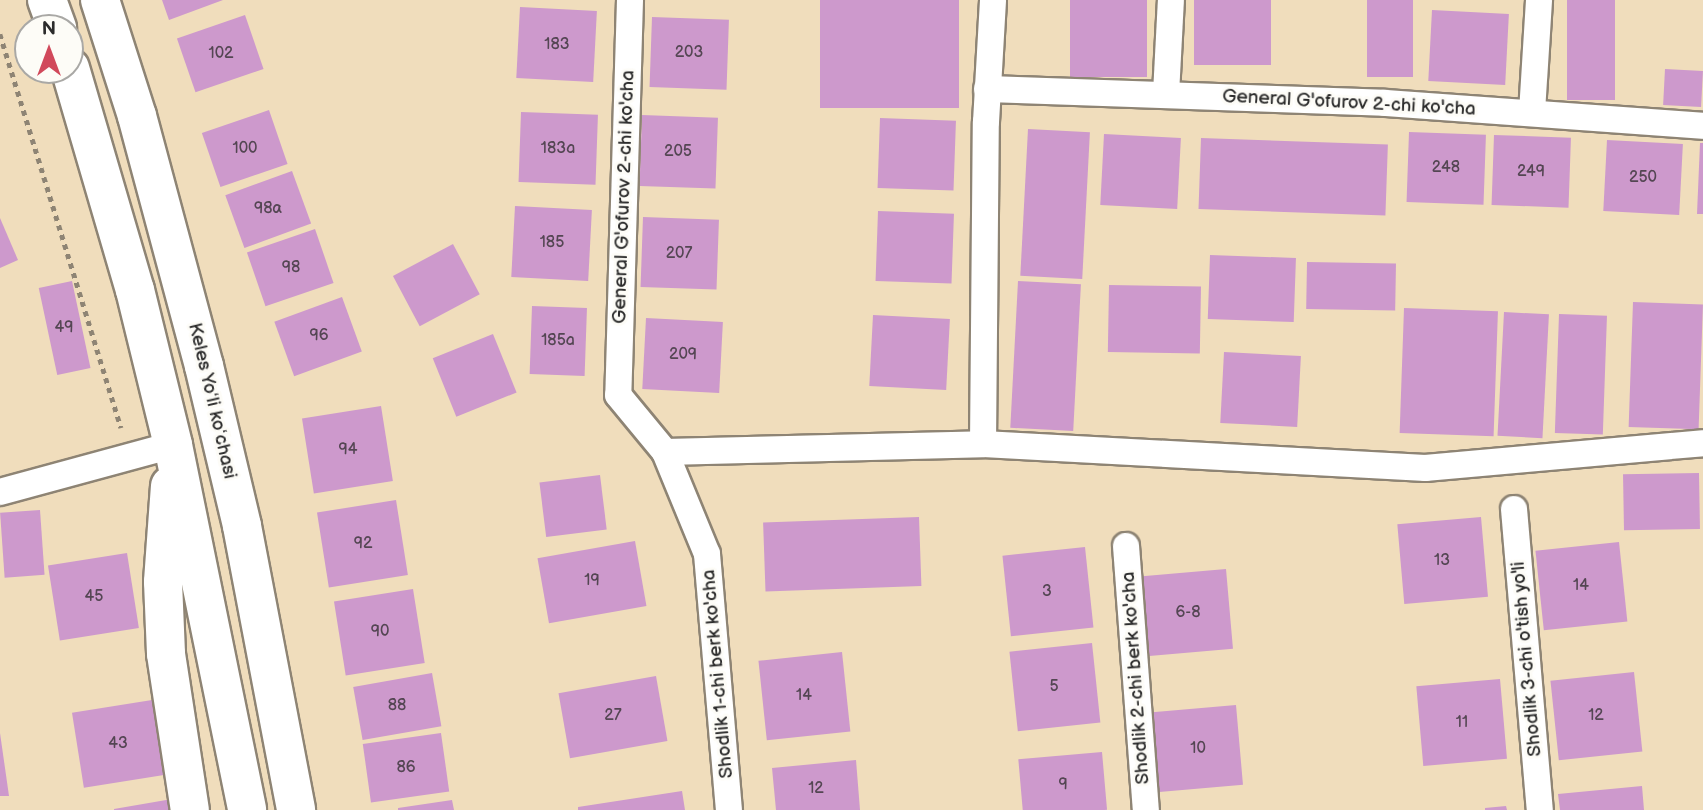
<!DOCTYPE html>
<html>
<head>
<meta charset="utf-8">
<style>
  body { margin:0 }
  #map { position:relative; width:1703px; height:810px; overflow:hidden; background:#f0ddbc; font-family:"Balsamiq Sans",sans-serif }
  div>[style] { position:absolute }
  .building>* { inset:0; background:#cd99cc; transform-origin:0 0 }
  .path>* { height:4.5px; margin-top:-2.25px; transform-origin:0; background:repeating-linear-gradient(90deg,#8e8474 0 5px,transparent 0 10px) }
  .roads { filter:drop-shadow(2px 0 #8e8474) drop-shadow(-2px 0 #8e8474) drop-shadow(0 2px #8e8474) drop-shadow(0 -2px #8e8474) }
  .minor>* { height:26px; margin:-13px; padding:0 13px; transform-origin:13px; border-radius:13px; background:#fff }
  .primary>* { height:38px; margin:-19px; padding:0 19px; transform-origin:19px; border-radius:19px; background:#fff }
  span { translate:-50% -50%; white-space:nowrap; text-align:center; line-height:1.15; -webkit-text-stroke:6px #fdfcf7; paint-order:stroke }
  .number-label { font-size:16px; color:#544653 }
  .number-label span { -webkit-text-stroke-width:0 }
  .street-label { font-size:19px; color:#2b2b2b }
  .north { position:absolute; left:14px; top:14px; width:70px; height:70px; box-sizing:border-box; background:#fdfcf7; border:2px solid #a9a8a5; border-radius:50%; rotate:0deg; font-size:19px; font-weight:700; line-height:28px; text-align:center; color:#2b2b2b }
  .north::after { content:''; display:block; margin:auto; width:24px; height:32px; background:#d1495b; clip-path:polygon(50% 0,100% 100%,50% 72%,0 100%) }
</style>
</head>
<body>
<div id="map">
  <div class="building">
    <i style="clip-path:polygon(162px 0,223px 0,169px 20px)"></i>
    <i style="left:820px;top:0;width:139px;height:108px"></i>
    <i style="left:1070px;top:0;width:77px;height:77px"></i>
    <i style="left:1194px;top:0;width:77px;height:65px"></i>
    <i style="left:1367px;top:0;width:46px;height:77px"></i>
    <i style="left:1567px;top:0;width:48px;height:100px"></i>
    <i style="left:520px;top:7px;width:77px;height:71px;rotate:3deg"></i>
    <i style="left:1432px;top:10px;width:77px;height:71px;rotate:3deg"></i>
    <i style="left:245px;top:15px;width:57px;height:72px;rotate:71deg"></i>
    <i style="left:652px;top:17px;width:77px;height:70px;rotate:2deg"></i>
    <i style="left:1665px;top:69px;width:38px;height:36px;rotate:3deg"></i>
    <i style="left:269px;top:110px;width:57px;height:71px;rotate:71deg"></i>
    <i style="left:521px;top:112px;width:77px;height:70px;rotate:2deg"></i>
    <i style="left:642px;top:115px;width:76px;height:71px;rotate:2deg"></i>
    <i style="left:880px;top:118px;width:76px;height:70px;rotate:2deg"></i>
    <i style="left:1028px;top:129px;width:62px;height:147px;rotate:3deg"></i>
    <i style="left:1409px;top:132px;width:77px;height:70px;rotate:2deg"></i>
    <i style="left:1104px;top:134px;width:77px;height:71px;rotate:3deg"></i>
    <i style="left:1494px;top:135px;width:77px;height:70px;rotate:2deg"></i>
    <i style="left:1201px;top:138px;width:187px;height:71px;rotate:2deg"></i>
    <i style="left:1607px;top:140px;width:76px;height:71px;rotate:3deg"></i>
    <i style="clip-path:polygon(1700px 143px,1703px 143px,1703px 214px,1697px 214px)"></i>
    <i style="left:292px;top:171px;width:56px;height:71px;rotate:70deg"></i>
    <i style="left:515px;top:206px;width:77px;height:71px;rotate:3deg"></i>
    <i style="left:878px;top:211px;width:76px;height:70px;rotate:2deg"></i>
    <i style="left:643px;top:217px;width:76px;height:70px;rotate:2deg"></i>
    <i style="clip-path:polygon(0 218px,18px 260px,0 268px)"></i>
    <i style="left:315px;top:229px;width:57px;height:72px;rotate:71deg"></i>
    <i style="left:453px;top:244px;width:57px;height:68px;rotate:62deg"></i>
    <i style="left:1210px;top:255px;width:86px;height:64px;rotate:2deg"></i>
    <i style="left:1307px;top:262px;width:89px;height:47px;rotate:1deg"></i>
    <i style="left:72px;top:281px;width:89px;height:34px;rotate:78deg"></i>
    <i style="left:1018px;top:281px;width:63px;height:147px;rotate:3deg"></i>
    <i style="left:1109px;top:285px;width:92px;height:67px;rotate:1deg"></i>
    <i style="left:342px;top:297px;width:58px;height:72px;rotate:70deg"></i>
    <i style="left:1633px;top:302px;width:70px;height:125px;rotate:2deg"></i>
    <i style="left:532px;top:306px;width:55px;height:68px;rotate:2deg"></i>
    <i style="left:1404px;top:308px;width:94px;height:125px;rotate:2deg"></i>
    <i style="left:1504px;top:312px;width:45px;height:124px;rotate:3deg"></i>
    <i style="left:1559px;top:314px;width:48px;height:119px;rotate:2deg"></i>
    <i style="left:873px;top:315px;width:77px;height:71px;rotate:3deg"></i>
    <i style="left:646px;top:318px;width:77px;height:71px;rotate:3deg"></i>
    <i style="left:493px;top:334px;width:63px;height:65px;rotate:68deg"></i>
    <i style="left:1224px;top:352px;width:77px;height:71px;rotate:3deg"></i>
    <i style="left:381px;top:406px;width:76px;height:80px;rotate:81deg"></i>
    <i style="left:1699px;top:473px;width:56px;height:76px;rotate:89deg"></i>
    <i style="left:600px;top:475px;width:55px;height:61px;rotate:83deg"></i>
    <i style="left:396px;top:500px;width:76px;height:80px;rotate:81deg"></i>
    <i style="left:40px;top:510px;width:65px;height:40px;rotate:86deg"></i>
    <i style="left:919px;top:517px;width:69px;height:156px;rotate:88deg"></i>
    <i style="left:1481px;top:517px;width:80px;height:84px;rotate:85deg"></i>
    <i style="left:635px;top:541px;width:66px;height:99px;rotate:80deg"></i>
    <i style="left:1619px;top:542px;width:80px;height:84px;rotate:84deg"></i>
    <i style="left:1085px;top:547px;width:81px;height:83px;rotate:84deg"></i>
    <i style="left:127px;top:553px;width:76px;height:80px;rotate:81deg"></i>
    <i style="left:1226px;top:569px;width:80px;height:84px;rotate:85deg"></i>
    <i style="left:413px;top:589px;width:75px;height:80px;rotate:81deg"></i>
    <i style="left:1092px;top:643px;width:80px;height:83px;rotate:84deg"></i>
    <i style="left:842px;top:652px;width:80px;height:84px;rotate:84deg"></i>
    <i style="left:1634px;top:672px;width:80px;height:84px;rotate:84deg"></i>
    <i style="left:432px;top:673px;width:54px;height:80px;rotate:80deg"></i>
    <i style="left:656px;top:676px;width:66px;height:99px;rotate:80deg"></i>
    <i style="left:1500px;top:679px;width:80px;height:84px;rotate:85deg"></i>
    <i style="left:152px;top:700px;width:76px;height:81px;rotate:81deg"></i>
    <i style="left:1236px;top:705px;width:80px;height:84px;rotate:85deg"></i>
    <i style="clip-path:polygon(0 733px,9px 796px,0 796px)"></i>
    <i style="left:441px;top:733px;width:59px;height:79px;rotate:82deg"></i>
    <i style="left:1102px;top:752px;width:58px;height:84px;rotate:85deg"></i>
    <i style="clip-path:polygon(856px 760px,860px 810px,776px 810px,772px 768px)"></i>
    <i style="clip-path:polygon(1642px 786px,1644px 810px,1560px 810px,1558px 794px)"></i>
    <i style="clip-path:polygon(682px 791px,685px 810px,578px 810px,578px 807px)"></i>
    <i style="clip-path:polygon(172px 799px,173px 810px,114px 810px,114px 809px)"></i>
    <i style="clip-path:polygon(452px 800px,454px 810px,398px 810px,398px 808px)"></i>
    <i style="clip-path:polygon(1506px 806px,1507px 810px,1485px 810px,1485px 808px)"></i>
  </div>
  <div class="path">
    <i style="left:0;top:34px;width:412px;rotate:72.9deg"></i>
  </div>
  <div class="roads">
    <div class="minor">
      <i style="left:630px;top:0;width:395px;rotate:91.7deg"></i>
      <i style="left:618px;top:395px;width:74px;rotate:50.5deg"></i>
      <i style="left:665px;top:452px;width:110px;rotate:67.6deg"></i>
      <i style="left:707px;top:554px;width:257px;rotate:85.1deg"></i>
      <i style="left:987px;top:89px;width:398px;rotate:2deg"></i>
      <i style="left:1385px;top:103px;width:319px;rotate:4.1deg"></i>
      <i style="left:1166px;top:94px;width:94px;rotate:-87deg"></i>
      <i style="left:1532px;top:112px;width:112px;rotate:-86.4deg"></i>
      <i style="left:983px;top:444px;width:322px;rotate:-89.5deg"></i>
      <i style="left:986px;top:122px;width:122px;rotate:-86.7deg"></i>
      <i style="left:665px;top:452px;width:318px;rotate:-1.4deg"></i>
      <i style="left:983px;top:444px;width:443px;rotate:3.1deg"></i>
      <i style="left:1425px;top:468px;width:279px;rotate:-5.1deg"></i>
      <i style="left:0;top:492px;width:179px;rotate:-15.2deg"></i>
      <i style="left:1514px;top:509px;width:302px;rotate:85.1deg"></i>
      <i style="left:1126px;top:546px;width:265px;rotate:85.7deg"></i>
    </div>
    <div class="primary">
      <i style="left:47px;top:0;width:30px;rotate:70deg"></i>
      <i style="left:100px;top:0;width:122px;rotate:72.3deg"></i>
      <i style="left:137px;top:116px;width:259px;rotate:75deg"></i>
      <i style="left:204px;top:366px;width:164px;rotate:76.6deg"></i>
      <i style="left:242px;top:526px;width:289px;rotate:79.2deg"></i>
      <i style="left:70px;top:68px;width:231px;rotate:73.7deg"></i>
      <i style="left:135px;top:290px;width:160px;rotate:76.2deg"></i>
      <i style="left:173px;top:445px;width:372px;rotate:78.5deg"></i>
      <i style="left:170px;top:486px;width:96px;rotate:94.2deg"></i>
      <i style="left:163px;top:582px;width:72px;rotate:87.6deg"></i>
      <i style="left:166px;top:654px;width:158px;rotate:81.3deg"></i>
    </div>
  </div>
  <div class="number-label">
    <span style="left:557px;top:45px">183</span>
    <span style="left:689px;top:53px">203</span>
    <span style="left:221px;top:54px">102</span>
    <span style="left:245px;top:149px">100</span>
    <span style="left:558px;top:149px">183a</span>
    <span style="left:678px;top:152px">205</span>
    <span style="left:1446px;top:168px">248</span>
    <span style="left:1531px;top:172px">249</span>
    <span style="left:1643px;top:178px">250</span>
    <span style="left:268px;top:209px">98а</span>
    <span style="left:552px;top:243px">185</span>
    <span style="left:679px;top:254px">207</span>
    <span style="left:291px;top:268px">98</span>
    <span style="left:64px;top:328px">49</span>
    <span style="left:319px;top:336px">96</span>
    <span style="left:558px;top:341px">185a</span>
    <span style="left:683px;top:355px">209</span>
    <span style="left:348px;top:450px">94</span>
    <span style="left:363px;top:544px">92</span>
    <span style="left:1442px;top:561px">13</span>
    <span style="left:592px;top:581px">19</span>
    <span style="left:1581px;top:586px">14</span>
    <span style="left:1047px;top:592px">3</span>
    <span style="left:94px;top:597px">45</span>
    <span style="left:1188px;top:613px">6-8</span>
    <span style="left:380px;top:632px">90</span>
    <span style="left:1054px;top:687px">5</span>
    <span style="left:804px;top:696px">14</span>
    <span style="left:397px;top:706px">88</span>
    <span style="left:613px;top:716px">27</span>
    <span style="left:1596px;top:716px">12</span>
    <span style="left:1462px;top:723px">11</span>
    <span style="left:118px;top:744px">43</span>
    <span style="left:1198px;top:749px">10</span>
    <span style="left:406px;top:768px">86</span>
    <span style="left:1063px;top:785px">9</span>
    <span style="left:816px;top:789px">12</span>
  </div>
  <div class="street-label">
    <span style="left:1349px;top:103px;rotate:3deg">General G'ofurov 2-chi ko'cha</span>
    <span style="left:624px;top:197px;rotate:-88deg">General G'ofurov 2-chi ko'cha</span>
    <span style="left:212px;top:401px;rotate:77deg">Keles Yoʻli koʻchasi</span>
    <span style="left:1527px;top:659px;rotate:-95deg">Shodlik 3-chi o'tish yo'li</span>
    <span style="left:718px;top:674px;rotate:-95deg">Shodlik 1-chi berk ko'cha</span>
    <span style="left:1136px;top:678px;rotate:-94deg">Shodlik 2-chi berk ko'cha</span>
  </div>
  <div class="north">N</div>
</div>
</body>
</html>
